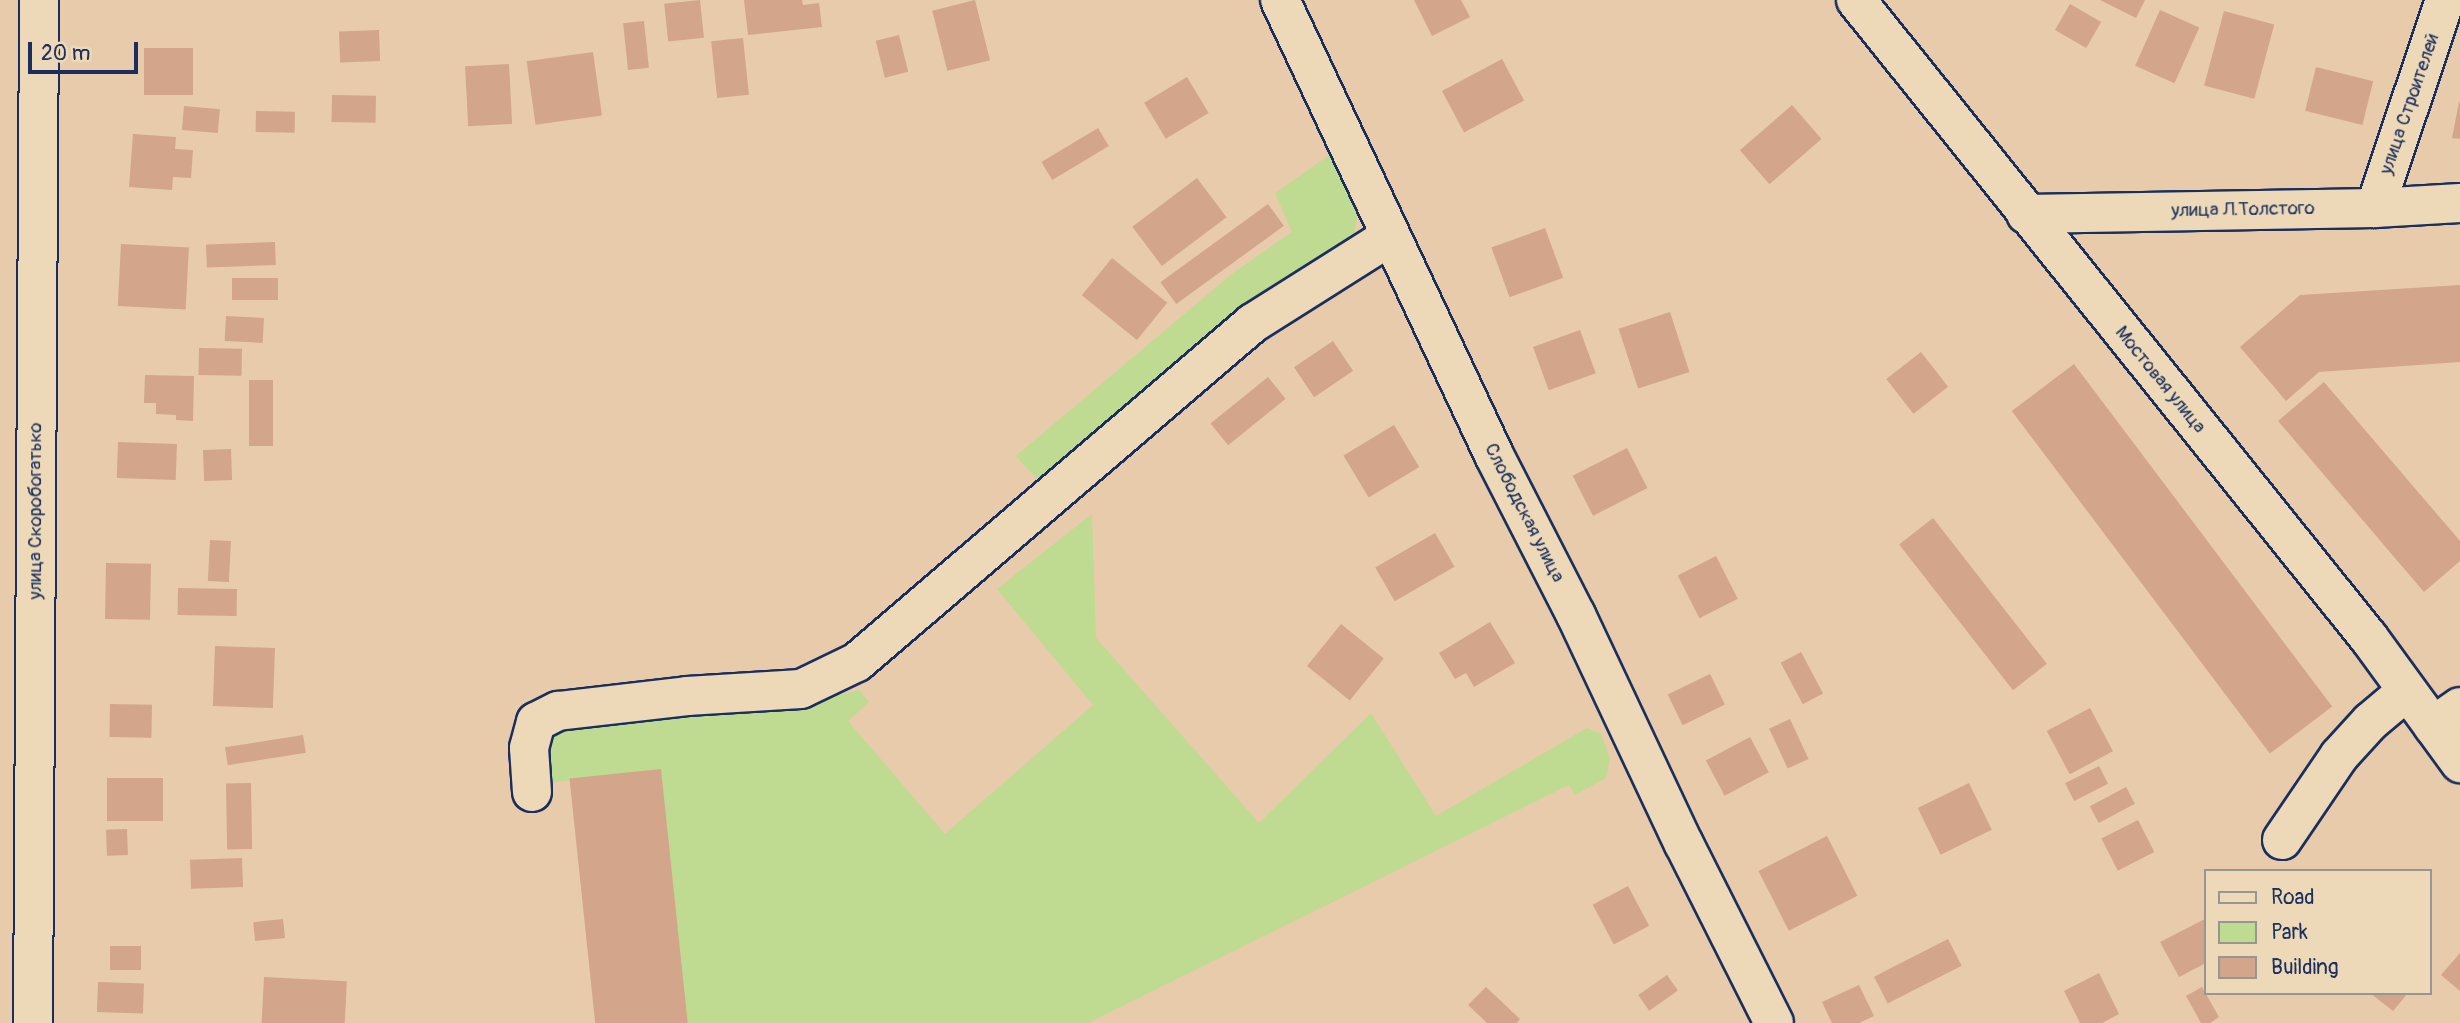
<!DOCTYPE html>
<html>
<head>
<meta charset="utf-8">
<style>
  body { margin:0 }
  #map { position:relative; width:2460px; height:1023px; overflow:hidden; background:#e8cbaa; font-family:Pangolin,sans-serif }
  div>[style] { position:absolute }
  .green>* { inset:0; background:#bfda91 }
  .building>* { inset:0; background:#d3a58b; transform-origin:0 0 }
  .roads { filter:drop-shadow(2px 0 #1b2f5e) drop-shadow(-2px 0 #1b2f5e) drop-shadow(0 2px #1b2f5e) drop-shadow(0 -2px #1b2f5e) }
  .minor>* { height:38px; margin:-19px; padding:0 19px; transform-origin:19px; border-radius:19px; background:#edd9b7 }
  .major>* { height:38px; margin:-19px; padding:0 19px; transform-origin:19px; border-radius:19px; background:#edd9b7 }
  span { translate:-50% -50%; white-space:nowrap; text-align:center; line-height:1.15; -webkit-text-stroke:5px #edd9b7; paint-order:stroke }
  .street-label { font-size:19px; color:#1b2f5e }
  .legend { position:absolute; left:2204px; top:869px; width:228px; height:126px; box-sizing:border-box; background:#edd9b7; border:2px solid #999593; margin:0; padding:9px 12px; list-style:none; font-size:21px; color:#1b2f5e }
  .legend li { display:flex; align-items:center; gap:14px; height:35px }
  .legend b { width:35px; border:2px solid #999593 }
  .scale { position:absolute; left:28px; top:42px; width:110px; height:32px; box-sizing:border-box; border:4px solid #1b2f5e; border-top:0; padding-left:9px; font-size:21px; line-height:24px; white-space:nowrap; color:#1b2f5e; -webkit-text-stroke:5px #edd9b7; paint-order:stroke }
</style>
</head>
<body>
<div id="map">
  <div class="green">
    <i style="clip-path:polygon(1331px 154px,1357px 216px,1354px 236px,1336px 254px,1273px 284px,1039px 481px,1016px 456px,1233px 273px,1292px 232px,1275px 193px)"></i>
    <i style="clip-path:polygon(1092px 514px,1096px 638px,1259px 823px,1371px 713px,1436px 816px,1587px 728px,1601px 734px,1610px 758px,1606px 778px,1575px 795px,1569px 785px,1088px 1023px,687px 1023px,661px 769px,549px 783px,543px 733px,798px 705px,859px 690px,869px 702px,848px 721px,945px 834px,1093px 705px,997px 589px)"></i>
  </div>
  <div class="building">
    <i style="left:700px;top:0;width:38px;height:36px;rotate:84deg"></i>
    <i style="clip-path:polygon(744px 0,802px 0,803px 5px,819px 3px,822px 27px,748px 35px)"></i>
    <i style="left:975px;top:0;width:62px;height:44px;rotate:76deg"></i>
    <i style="clip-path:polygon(1414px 0,1461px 0,1470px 17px,1432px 36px)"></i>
    <i style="clip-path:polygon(2100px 0,2145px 0,2136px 18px)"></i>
    <i style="left:2070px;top:4px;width:36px;height:30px;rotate:30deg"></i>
    <i style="left:2160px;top:10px;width:43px;height:61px;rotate:24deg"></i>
    <i style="left:2224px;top:11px;width:52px;height:77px;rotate:15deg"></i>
    <i style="left:644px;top:21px;width:47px;height:21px;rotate:84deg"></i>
    <i style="left:379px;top:30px;width:31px;height:40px;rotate:88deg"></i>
    <i style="left:899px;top:35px;width:38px;height:24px;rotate:76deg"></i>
    <i style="left:743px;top:38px;width:57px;height:32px;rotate:84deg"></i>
    <i style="left:144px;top:48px;width:49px;height:47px"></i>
    <i style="left:593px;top:52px;width:64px;height:67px;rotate:82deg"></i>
    <i style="left:1502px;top:59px;width:47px;height:68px;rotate:62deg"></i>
    <i style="left:509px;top:64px;width:60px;height:44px;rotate:87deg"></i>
    <i style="left:2316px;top:67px;width:59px;height:45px;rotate:14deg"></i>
    <i style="left:1187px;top:77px;width:42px;height:50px;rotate:59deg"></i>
    <i style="left:332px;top:95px;width:44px;height:27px;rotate:1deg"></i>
    <i style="clip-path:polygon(2459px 102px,2460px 102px,2460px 139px,2452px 138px)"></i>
    <i style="left:1792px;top:105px;width:45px;height:69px;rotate:49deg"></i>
    <i style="left:184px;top:106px;width:36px;height:24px;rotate:5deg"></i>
    <i style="left:256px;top:111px;width:39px;height:21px;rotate:1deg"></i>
    <i style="left:1098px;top:128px;width:21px;height:66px;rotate:59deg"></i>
    <i style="clip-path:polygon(133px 134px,176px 137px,175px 149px,193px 150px,191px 178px,173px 177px,172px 190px,129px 187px)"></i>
    <i style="left:1197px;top:178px;width:49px;height:81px;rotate:53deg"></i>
    <i style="left:1268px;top:204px;width:27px;height:133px;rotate:54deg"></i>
    <i style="left:1545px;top:228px;width:53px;height:57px;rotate:70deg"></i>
    <i style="left:275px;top:242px;width:23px;height:69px;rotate:88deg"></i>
    <i style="left:121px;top:244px;width:68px;height:62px;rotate:3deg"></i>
    <i style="left:1112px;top:258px;width:71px;height:48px;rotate:39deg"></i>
    <i style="left:278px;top:278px;width:22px;height:46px;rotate:90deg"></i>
    <i style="clip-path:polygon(2460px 285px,2460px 362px,2319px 372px,2286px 401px,2240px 347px,2300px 295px)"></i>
    <i style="left:1670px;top:312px;width:63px;height:54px;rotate:72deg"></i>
    <i style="left:226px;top:316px;width:38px;height:25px;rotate:3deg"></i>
    <i style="left:1580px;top:330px;width:46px;height:50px;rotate:70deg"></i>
    <i style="left:1333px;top:341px;width:36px;height:47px;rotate:56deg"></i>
    <i style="left:199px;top:348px;width:43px;height:27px;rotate:1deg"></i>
    <i style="left:1921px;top:352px;width:44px;height:44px;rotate:52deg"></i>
    <i style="left:2074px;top:364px;width:429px;height:78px;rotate:53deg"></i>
    <i style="clip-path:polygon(145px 375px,194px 376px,193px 421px,176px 420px,176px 415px,156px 414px,156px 403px,144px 403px)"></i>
    <i style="left:1268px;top:377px;width:28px;height:74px;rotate:51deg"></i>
    <i style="left:249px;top:380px;width:24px;height:66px"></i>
    <i style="clip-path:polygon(2324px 382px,2460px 541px,2460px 561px,2424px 592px,2278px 421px)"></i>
    <i style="left:1394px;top:425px;width:49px;height:59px;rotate:59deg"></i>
    <i style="left:118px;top:442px;width:59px;height:36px;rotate:2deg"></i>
    <i style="left:1627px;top:448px;width:45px;height:61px;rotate:63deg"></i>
    <i style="left:231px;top:449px;width:31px;height:28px;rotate:88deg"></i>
    <i style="left:1933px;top:518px;width:185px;height:43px;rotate:52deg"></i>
    <i style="left:1435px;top:533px;width:39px;height:69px;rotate:60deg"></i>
    <i style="left:210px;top:540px;width:21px;height:41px;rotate:3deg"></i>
    <i style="left:1716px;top:556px;width:48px;height:43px;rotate:63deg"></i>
    <i style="left:106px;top:563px;width:45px;height:56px;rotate:1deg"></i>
    <i style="left:178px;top:588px;width:59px;height:27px;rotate:1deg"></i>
    <i style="clip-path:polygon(1490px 622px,1515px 663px,1474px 687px,1466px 673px,1455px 679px,1439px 653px)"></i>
    <i style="left:1341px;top:624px;width:55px;height:54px;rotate:39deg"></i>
    <i style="left:215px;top:646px;width:60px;height:60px;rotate:2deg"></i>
    <i style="left:1801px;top:652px;width:47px;height:23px;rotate:62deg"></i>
    <i style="left:1710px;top:674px;width:34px;height:47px;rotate:64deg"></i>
    <i style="left:110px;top:704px;width:42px;height:33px;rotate:1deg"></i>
    <i style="left:2090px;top:708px;width:49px;height:49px;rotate:62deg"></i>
    <i style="left:1790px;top:719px;width:44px;height:23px;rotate:65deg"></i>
    <i style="left:303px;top:735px;width:18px;height:79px;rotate:81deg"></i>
    <i style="left:1750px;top:737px;width:40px;height:50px;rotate:62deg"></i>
    <i style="left:2099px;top:766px;width:20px;height:38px;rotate:63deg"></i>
    <i style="left:661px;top:769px;width:255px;height:92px;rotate:84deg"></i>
    <i style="left:107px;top:778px;width:56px;height:43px"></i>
    <i style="left:251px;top:783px;width:66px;height:25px;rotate:89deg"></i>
    <i style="left:1969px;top:783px;width:52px;height:57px;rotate:64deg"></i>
    <i style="left:2126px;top:787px;width:19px;height:41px;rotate:62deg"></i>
    <i style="left:2138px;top:820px;width:36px;height:41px;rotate:63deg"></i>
    <i style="left:127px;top:829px;width:26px;height:21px;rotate:88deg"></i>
    <i style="left:1827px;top:836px;width:67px;height:77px;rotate:63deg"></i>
    <i style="left:242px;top:858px;width:29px;height:52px;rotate:88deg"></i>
    <i style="left:1628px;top:886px;width:45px;height:40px;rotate:62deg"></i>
    <i style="left:283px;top:919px;width:19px;height:30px;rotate:84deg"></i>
    <i style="clip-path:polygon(2205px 919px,2206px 963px,2179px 977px,2160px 942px)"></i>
    <i style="left:1948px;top:939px;width:30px;height:83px;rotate:63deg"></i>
    <i style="left:110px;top:946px;width:31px;height:24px"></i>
    <i style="clip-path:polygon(2460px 953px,2460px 991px,2441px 975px)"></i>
    <i style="clip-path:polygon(2099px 973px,2119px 1014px,2102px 1023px,2080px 1023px,2064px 991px)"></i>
    <i style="left:1667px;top:975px;width:19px;height:35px;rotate:55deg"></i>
    <i style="left:264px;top:977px;width:83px;height:46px;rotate:3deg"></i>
    <i style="left:98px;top:982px;width:46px;height:30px;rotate:2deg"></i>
    <i style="clip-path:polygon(1859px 985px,1874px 1016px,1859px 1023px,1832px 1023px,1822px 1002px)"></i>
    <i style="clip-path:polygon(1486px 987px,1520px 1019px,1517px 1023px,1487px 1023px,1468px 1005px)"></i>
    <i style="clip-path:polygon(2202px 987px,2219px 1017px,2210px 1023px,2201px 1023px,2186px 996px)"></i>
    <i style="clip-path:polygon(2370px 993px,2408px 993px,2393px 1011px)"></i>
  </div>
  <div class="roads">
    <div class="minor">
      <i style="left:1280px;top:0;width:503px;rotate:64.81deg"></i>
      <i style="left:1494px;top:455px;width:180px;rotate:62.9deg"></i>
      <i style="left:1576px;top:615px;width:253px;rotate:64.8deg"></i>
      <i style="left:1684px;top:844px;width:200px;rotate:63.3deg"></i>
      <i style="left:2375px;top:208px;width:219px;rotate:-71.4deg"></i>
      <i style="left:2026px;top:214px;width:349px;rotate:-1deg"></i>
      <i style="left:2375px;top:208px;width:85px;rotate:-3.4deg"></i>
      <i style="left:2433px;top:726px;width:33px;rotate:-35deg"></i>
      <i style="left:532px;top:792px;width:44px;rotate:-93.9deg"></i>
      <i style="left:529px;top:748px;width:27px;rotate:-75deg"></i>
      <i style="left:536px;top:722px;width:25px;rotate:-27deg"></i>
      <i style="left:558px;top:711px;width:130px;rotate:-6.6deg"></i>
      <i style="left:687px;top:696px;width:114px;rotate:-3.5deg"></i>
      <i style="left:801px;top:689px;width:62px;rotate:-25.7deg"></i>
      <i style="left:857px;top:662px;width:521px;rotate:-40.57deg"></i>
      <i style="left:1253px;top:323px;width:161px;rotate:-32.3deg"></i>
      <i style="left:2282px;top:840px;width:102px;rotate:-55.8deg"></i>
      <i style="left:2339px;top:756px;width:46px;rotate:-47.6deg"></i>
      <i style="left:2370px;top:722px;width:48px;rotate:-40deg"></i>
      <i style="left:33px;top:1023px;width:1023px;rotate:-89.66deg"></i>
    </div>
    <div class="major">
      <i style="left:1856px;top:0;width:819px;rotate:51.2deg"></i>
      <i style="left:2369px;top:638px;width:155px;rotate:53.9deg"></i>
    </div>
  </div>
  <div class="street-label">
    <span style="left:2410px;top:104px;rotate:-71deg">улица Строителей</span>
    <span style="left:2243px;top:210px;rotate:-1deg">улица Л.Толстого</span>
    <span style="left:2160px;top:380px;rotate:51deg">Мостовая улица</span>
    <span style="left:36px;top:511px;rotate:-90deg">улица Скоробогатько</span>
    <span style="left:1524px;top:513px;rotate:63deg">Слободская улица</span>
  </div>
  <ul class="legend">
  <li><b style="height:9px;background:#edd9b7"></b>Road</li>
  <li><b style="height:19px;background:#bfda91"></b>Park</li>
  <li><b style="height:19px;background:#d3a58b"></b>Building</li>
  </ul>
  <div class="scale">20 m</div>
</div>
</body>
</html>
